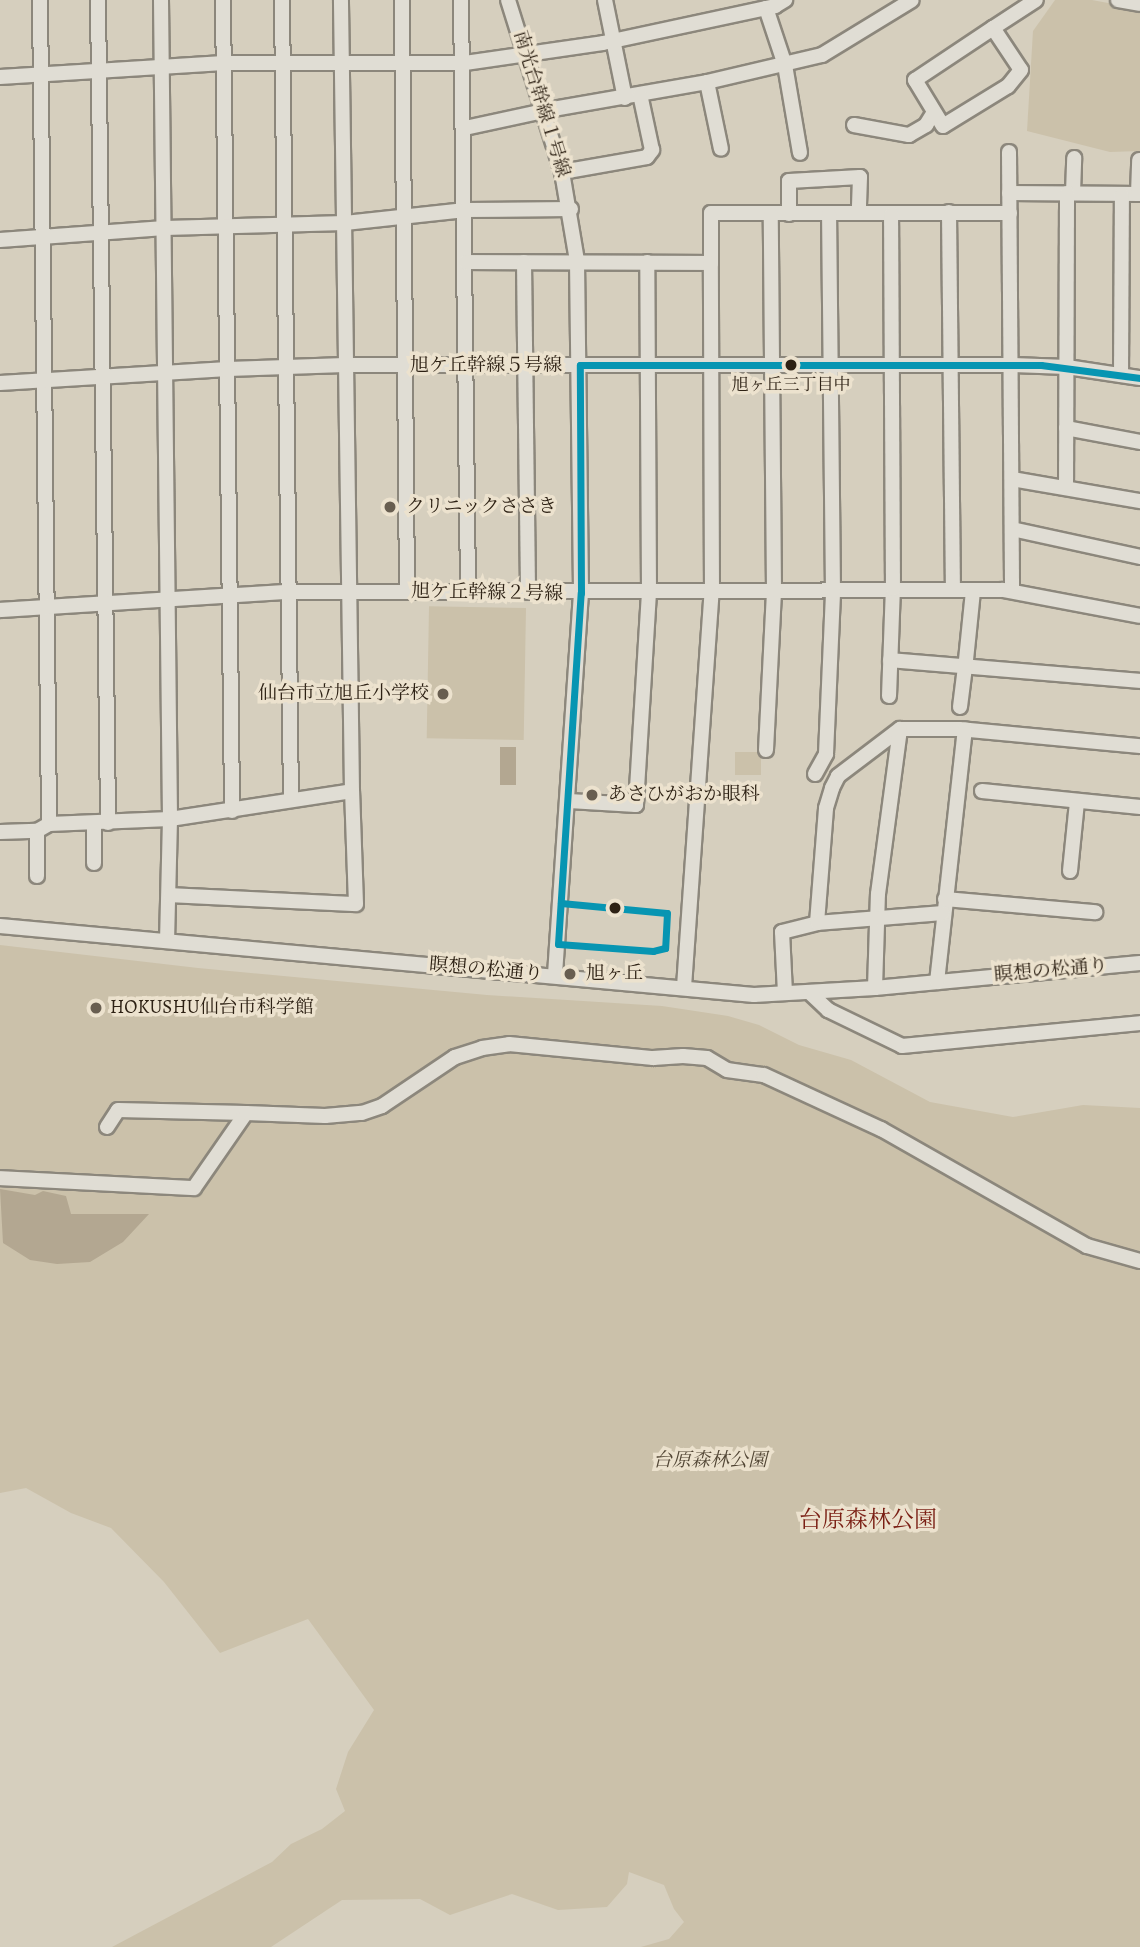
<!DOCTYPE html>
<html>
<head>
<meta charset="utf-8">
<style>
  body { margin:0 }
  #map { position:relative; width:1140px; height:1947px; overflow:hidden; background:#d6cfbe; font-family:Alegreya,"Noto Serif JP",serif }
  div>[style] { position:absolute }
  .green>* { inset:0; background:#cbc1aa; transform-origin:0 0 }
  .water>* { inset:0; background:#b3a791; transform-origin:0 0 }
  .roads { filter:drop-shadow(2px 0 #8c877c) drop-shadow(-2px 0 #8c877c) drop-shadow(0 2px #8c877c) drop-shadow(0 -2px #8c877c) }
  .minor>* { height:14px; margin:-7px; padding:0 7px; transform-origin:7px; border-radius:7px; background:#e0ddd4 }
  .bus-1>* { height:7px; margin:-3.5px; padding:0 3.5px; transform-origin:3.5px; border-radius:3.5px; background:#0795b2 }
  .dots>* { width:19px; height:19px; translate:-50% -50%; box-sizing:border-box; border:4px solid #ece2ce; border-radius:50% }
  span { translate:-50% -50%; white-space:nowrap; text-align:center; line-height:1.15; -webkit-text-stroke:7px #ece2ce; paint-order:stroke }
  .bus-label { font-size:17px; color:#2d2114 }
  .street-label { font-size:19px; color:#2d2114 }
  .poi-label { font-size:19px; color:#2d2114 }
  .left { translate:0 -50%; text-align:left }
  .right { translate:-100% -50%; text-align:right }
  .park-label { font-size:19px; color:#524635; font-style:italic }
  .quarter-label { font-size:23px; color:#7a1f14 }
</style>
</head>
<body>
<div id="map">
  <div class="green">
    <i style="clip-path:polygon(1055px 0,1092px 0,1140px 9px,1140px 151px,1110px 152px,1027px 131px,1033px 31px)"></i>
    <i style="left:526px;top:608px;width:132px;height:97px;rotate:91deg"></i>
    <i style="left:735px;top:752px;width:26px;height:23px"></i>
    <i style="clip-path:polygon(0 945px,198px 968px,487px 995px,662px 1006px,728px 1016px,759px 1025px,799px 1045px,851px 1060px,930px 1102px,1013px 1117px,1083px 1105px,1140px 1108px,1140px 1947px,641px 1947px,669px 1939px,684px 1922px,674px 1909px,664px 1885px,629px 1872px,627px 1884px,607px 1907px,558px 1910px,512px 1894px,450px 1915px,420px 1899px,342px 1900px,271px 1947px,112px 1947px,272px 1862px,291px 1844px,322px 1829px,345px 1811px,336px 1789px,348px 1752px,374px 1710px,308px 1619px,220px 1653px,164px 1582px,111px 1528px,71px 1513px,26px 1488px,0 1493px)"></i>
  </div>
  <div class="water">
    <i style="left:500px;top:747px;width:16px;height:38px"></i>
    <i style="clip-path:polygon(0 1189px,35px 1195px,43px 1191px,66px 1196px,71px 1214px,149px 1214px,123px 1242px,90px 1262px,57px 1264px,30px 1260px,3px 1243px)"></i>
  </div>
  <div class="roads">
    <div class="minor">
      <i style="left:40px;top:0;width:824px;rotate:89.37deg"></i>
      <i style="left:98px;top:0;width:823px;rotate:89.3deg"></i>
      <i style="left:161px;top:0;width:819px;rotate:89.37deg"></i>
      <i style="left:170px;top:819px;width:122px;rotate:91.4deg"></i>
      <i style="left:223px;top:0;width:811px;rotate:89.36deg"></i>
      <i style="left:282px;top:0;width:800px;rotate:89.36deg"></i>
      <i style="left:402px;top:0;width:592px;rotate:89.52deg"></i>
      <i style="left:461px;top:0;width:592px;rotate:89.32deg"></i>
      <i style="left:508px;top:0;width:180px;rotate:72.6deg"></i>
      <i style="left:562px;top:172px;width:90px;rotate:80.4deg"></i>
      <i style="left:577px;top:261px;width:332px;rotate:89.3deg"></i>
      <i style="left:581px;top:593px;width:384px;rotate:93.9deg"></i>
      <i style="left:605px;top:0;width:100px;rotate:78.5deg"></i>
      <i style="left:1118px;top:0;width:22px;rotate:10deg"></i>
      <i style="left:766px;top:8px;width:60px;rotate:71.6deg"></i>
      <i style="left:785px;top:65px;width:89px;rotate:80.3deg"></i>
      <i style="left:993px;top:28px;width:50px;rotate:56.3deg"></i>
      <i style="left:1021px;top:70px;width:21px;rotate:129deg"></i>
      <i style="left:1008px;top:86px;width:76px;rotate:148.4deg"></i>
      <i style="left:943px;top:126px;width:54px;rotate:-121.3deg"></i>
      <i style="left:915px;top:80px;width:94px;rotate:-33.7deg"></i>
      <i style="left:993px;top:28px;width:51px;rotate:-33.1deg"></i>
      <i style="left:0;top:77px;width:224px;rotate:-3.6deg"></i>
      <i style="left:224px;top:63px;width:241px"></i>
      <i style="left:465px;top:63px;width:139px;rotate:-8.2deg"></i>
      <i style="left:603px;top:43px;width:176px;rotate:-12.1deg"></i>
      <i style="left:775px;top:6px;width:12px;rotate:-31deg"></i>
      <i style="left:707px;top:82px;width:68px;rotate:78.2deg"></i>
      <i style="left:854px;top:125px;width:56px;rotate:10.3deg"></i>
      <i style="left:909px;top:135px;width:20px;rotate:-30deg"></i>
      <i style="left:926px;top:125px;width:15px;rotate:-58deg"></i>
      <i style="left:465px;top:128px;width:90px;rotate:-12.2deg"></i>
      <i style="left:553px;top:109px;width:156px;rotate:-9.9deg"></i>
      <i style="left:707px;top:82px;width:118px;rotate:-13.2deg"></i>
      <i style="left:822px;top:55px;width:105px;rotate:-31.4deg"></i>
      <i style="left:1009px;top:152px;width:438px;rotate:89.6deg"></i>
      <i style="left:562px;top:172px;width:86px;rotate:-10deg"></i>
      <i style="left:647px;top:157px;width:9px;rotate:-54deg"></i>
      <i style="left:652px;top:150px;width:57px;rotate:-102.1deg"></i>
      <i style="left:1009px;top:193px;width:131px;rotate:0.4deg"></i>
      <i style="left:1073px;top:193px;width:35px;rotate:-88deg"></i>
      <i style="left:1138px;top:194px;width:34px;rotate:-88deg"></i>
      <i style="left:949px;top:212px;width:378px;rotate:89.4deg"></i>
      <i style="left:789px;top:214px;width:33px;rotate:-90deg"></i>
      <i style="left:789px;top:181px;width:71px;rotate:-3.2deg"></i>
      <i style="left:860px;top:177px;width:36px;rotate:92deg"></i>
      <i style="left:0;top:240px;width:165px;rotate:-4.2deg"></i>
      <i style="left:165px;top:228px;width:180px;rotate:-1.6deg"></i>
      <i style="left:345px;top:223px;width:121px;rotate:-6.2deg"></i>
      <i style="left:465px;top:210px;width:106px;rotate:-0.5deg"></i>
      <i style="left:466px;top:262px;width:245px;rotate:0.2deg"></i>
      <i style="left:711px;top:263px;width:50px;rotate:-90deg"></i>
      <i style="left:711px;top:213px;width:299px"></i>
      <i style="left:524px;top:262px;width:330px;rotate:89.3deg"></i>
      <i style="left:1121px;top:375px;width:180px;rotate:-89.7deg"></i>
      <i style="left:0;top:383px;width:228px;rotate:-3.5deg"></i>
      <i style="left:228px;top:369px;width:117px;rotate:-2deg"></i>
      <i style="left:345px;top:365px;width:668px"></i>
      <i style="left:1013px;top:365px;width:54px;rotate:2.1deg"></i>
      <i style="left:1067px;top:367px;width:74px;rotate:8.6deg"></i>
      <i style="left:1066px;top:428px;width:75px;rotate:10.7deg"></i>
      <i style="left:1012px;top:479px;width:130px;rotate:9.8deg"></i>
      <i style="left:1066px;top:488px;width:295px;rotate:-89.8deg"></i>
      <i style="left:1012px;top:529px;width:131px;rotate:12.3deg"></i>
      <i style="left:0;top:610px;width:290px;rotate:-3.6deg"></i>
      <i style="left:289px;top:592px;width:714px;rotate:-0.16deg"></i>
      <i style="left:1003px;top:590px;width:139px;rotate:10.7deg"></i>
      <i style="left:890px;top:660px;width:251px;rotate:4.8deg"></i>
      <i style="left:966px;top:660px;width:69px;rotate:-84.2deg"></i>
      <i style="left:889px;top:696px;width:107px;rotate:-87.9deg"></i>
      <i style="left:893px;top:589px;width:375px;rotate:-90.3deg"></i>
      <i style="left:960px;top:707px;width:40px;rotate:-82.9deg"></i>
      <i style="left:766px;top:750px;width:160px;rotate:-87.1deg"></i>
      <i style="left:774px;top:590px;width:375px;rotate:-90.5deg"></i>
      <i style="left:815px;top:774px;width:23px;rotate:-61deg"></i>
      <i style="left:826px;top:754px;width:163px;rotate:-87.5deg"></i>
      <i style="left:833px;top:591px;width:377px;rotate:-90.6deg"></i>
      <i style="left:982px;top:791px;width:159px;rotate:5.8deg"></i>
      <i style="left:569px;top:801px;width:67px;rotate:3.4deg"></i>
      <i style="left:636px;top:805px;width:214px;rotate:-86.5deg"></i>
      <i style="left:649px;top:591px;width:329px;rotate:-90.3deg"></i>
      <i style="left:0;top:832px;width:37px;rotate:-2deg"></i>
      <i style="left:37px;top:831px;width:14px;rotate:-30deg"></i>
      <i style="left:49px;top:824px;width:121px;rotate:-2.4deg"></i>
      <i style="left:170px;top:819px;width:184px;rotate:-8.7deg"></i>
      <i style="left:94px;top:863px;width:39px;rotate:-90deg"></i>
      <i style="left:1070px;top:871px;width:69px;rotate:-84.2deg"></i>
      <i style="left:37px;top:876px;width:45px;rotate:-90deg"></i>
      <i style="left:170px;top:895px;width:186px;rotate:2.8deg"></i>
      <i style="left:356px;top:904px;width:113px;rotate:-92deg"></i>
      <i style="left:352px;top:791px;width:791px;rotate:-90.8deg"></i>
      <i style="left:945px;top:899px;width:151px;rotate:5deg"></i>
      <i style="left:817px;top:923px;width:115px;rotate:-85.5deg"></i>
      <i style="left:826px;top:808px;width:21px;rotate:-73deg"></i>
      <i style="left:832px;top:788px;width:13px;rotate:-63deg"></i>
      <i style="left:838px;top:776px;width:78px;rotate:-37.2deg"></i>
      <i style="left:900px;top:729px;width:59px"></i>
      <i style="left:959px;top:729px;width:182px;rotate:5.4deg"></i>
      <i style="left:0;top:926px;width:757px;rotate:5.23deg"></i>
      <i style="left:754px;top:995px;width:121px;rotate:-3.3deg"></i>
      <i style="left:875px;top:988px;width:266px;rotate:-5.4deg"></i>
      <i style="left:937px;top:982px;width:254px;rotate:-83.7deg"></i>
      <i style="left:684px;top:987px;width:397px;rotate:-86deg"></i>
      <i style="left:712px;top:591px;width:328px;rotate:-90.2deg"></i>
      <i style="left:875px;top:988px;width:94px;rotate:-88.2deg"></i>
      <i style="left:878px;top:894px;width:166px;rotate:-82.4deg"></i>
      <i style="left:785px;top:993px;width:61px;rotate:-92.8deg"></i>
      <i style="left:782px;top:932px;width:36px;rotate:-14deg"></i>
      <i style="left:817px;top:923px;width:126px;rotate:-4.5deg"></i>
      <i style="left:810px;top:993px;width:25px;rotate:43deg"></i>
      <i style="left:828px;top:1010px;width:82px;rotate:25.9deg"></i>
      <i style="left:902px;top:1046px;width:239px;rotate:-5.5deg"></i>
      <i style="left:107px;top:1127px;width:20px;rotate:-57deg"></i>
      <i style="left:118px;top:1110px;width:128px;rotate:1.3deg"></i>
      <i style="left:0;top:1178px;width:194px;rotate:3deg"></i>
      <i style="left:194px;top:1188px;width:91px;rotate:-55.3deg"></i>
      <i style="left:246px;top:1113px;width:79px;rotate:2.2deg"></i>
      <i style="left:325px;top:1116px;width:37px;rotate:-5deg"></i>
      <i style="left:362px;top:1113px;width:21px;rotate:-19deg"></i>
      <i style="left:382px;top:1106px;width:88px;rotate:-33.9deg"></i>
      <i style="left:455px;top:1057px;width:28px;rotate:-18deg"></i>
      <i style="left:482px;top:1048px;width:27px;rotate:-8deg"></i>
      <i style="left:509px;top:1044px;width:145px;rotate:5.6deg"></i>
      <i style="left:653px;top:1058px;width:30px;rotate:-4deg"></i>
      <i style="left:683px;top:1056px;width:24px;rotate:5deg"></i>
      <i style="left:707px;top:1058px;width:23px;rotate:31deg"></i>
      <i style="left:727px;top:1070px;width:37px;rotate:8deg"></i>
      <i style="left:764px;top:1075px;width:129px;rotate:24.8deg"></i>
      <i style="left:881px;top:1129px;width:237px;rotate:29.6deg"></i>
      <i style="left:1087px;top:1246px;width:55px;rotate:15.8deg"></i>
    </div>
  </div>
  <div class="bus-1">
    <i style="left:561px;top:903px;width:106px;rotate:5.4deg"></i>
    <i style="left:667px;top:913px;width:35px;rotate:93deg"></i>
    <i style="left:665px;top:948px;width:12px;rotate:166deg"></i>
    <i style="left:653px;top:951px;width:95px;rotate:-175.8deg"></i>
    <i style="left:558px;top:944px;width:352px;rotate:-86.3deg"></i>
    <i style="left:581px;top:593px;width:228px;rotate:-90.3deg"></i>
    <i style="left:580px;top:365px;width:461px"></i>
    <i style="left:1041px;top:365px;width:100px;rotate:7.5deg"></i>
  </div>
  <div class="dots">
    <i style="left:791px;top:365px;background:#2d2114"></i>
    <i style="left:390px;top:507px;background:#685e50"></i>
    <i style="left:443px;top:694px;background:#685e50"></i>
    <i style="left:592px;top:795px;background:#685e50"></i>
    <i style="left:615px;top:908px;background:#2d2114"></i>
    <i style="left:570px;top:974px;background:#685e50"></i>
    <i style="left:96px;top:1008px;background:#685e50"></i>
  </div>
  <div class="bus-label">
    <span style="left:791px;top:385px">旭ヶ丘三丁目中</span>
  </div>
  <div class="street-label">
    <span style="left:541px;top:104px;rotate:73deg">南光台幹線１号線</span>
    <span style="left:486px;top:366px">旭ケ丘幹線５号線</span>
    <span style="left:487px;top:593px;rotate:1deg">旭ケ丘幹線２号線</span>
    <span style="left:486px;top:970px;rotate:5deg">瞑想の松通り</span>
    <span style="left:1051px;top:971px;rotate:-5deg">瞑想の松通り</span>
  </div>
  <div class="poi-label">
    <span class="left" style="left:406px;top:507px">クリニックささき</span>
    <span class="right" style="left:429px;top:694px">仙台市立旭丘小学校</span>
    <span class="left" style="left:608px;top:795px">あさひがおか眼科</span>
    <span class="left" style="left:586px;top:974px">旭ヶ丘</span>
    <span class="left" style="left:110px;top:1008px">HOKUSHU仙台市科学館</span>
  </div>
  <div class="park-label">
    <span style="left:710px;top:1461px">台原森林公園</span>
  </div>
  <div class="quarter-label">
    <span style="left:868px;top:1520px">台原森林公園</span>
  </div>
</div>
</body>
</html>
